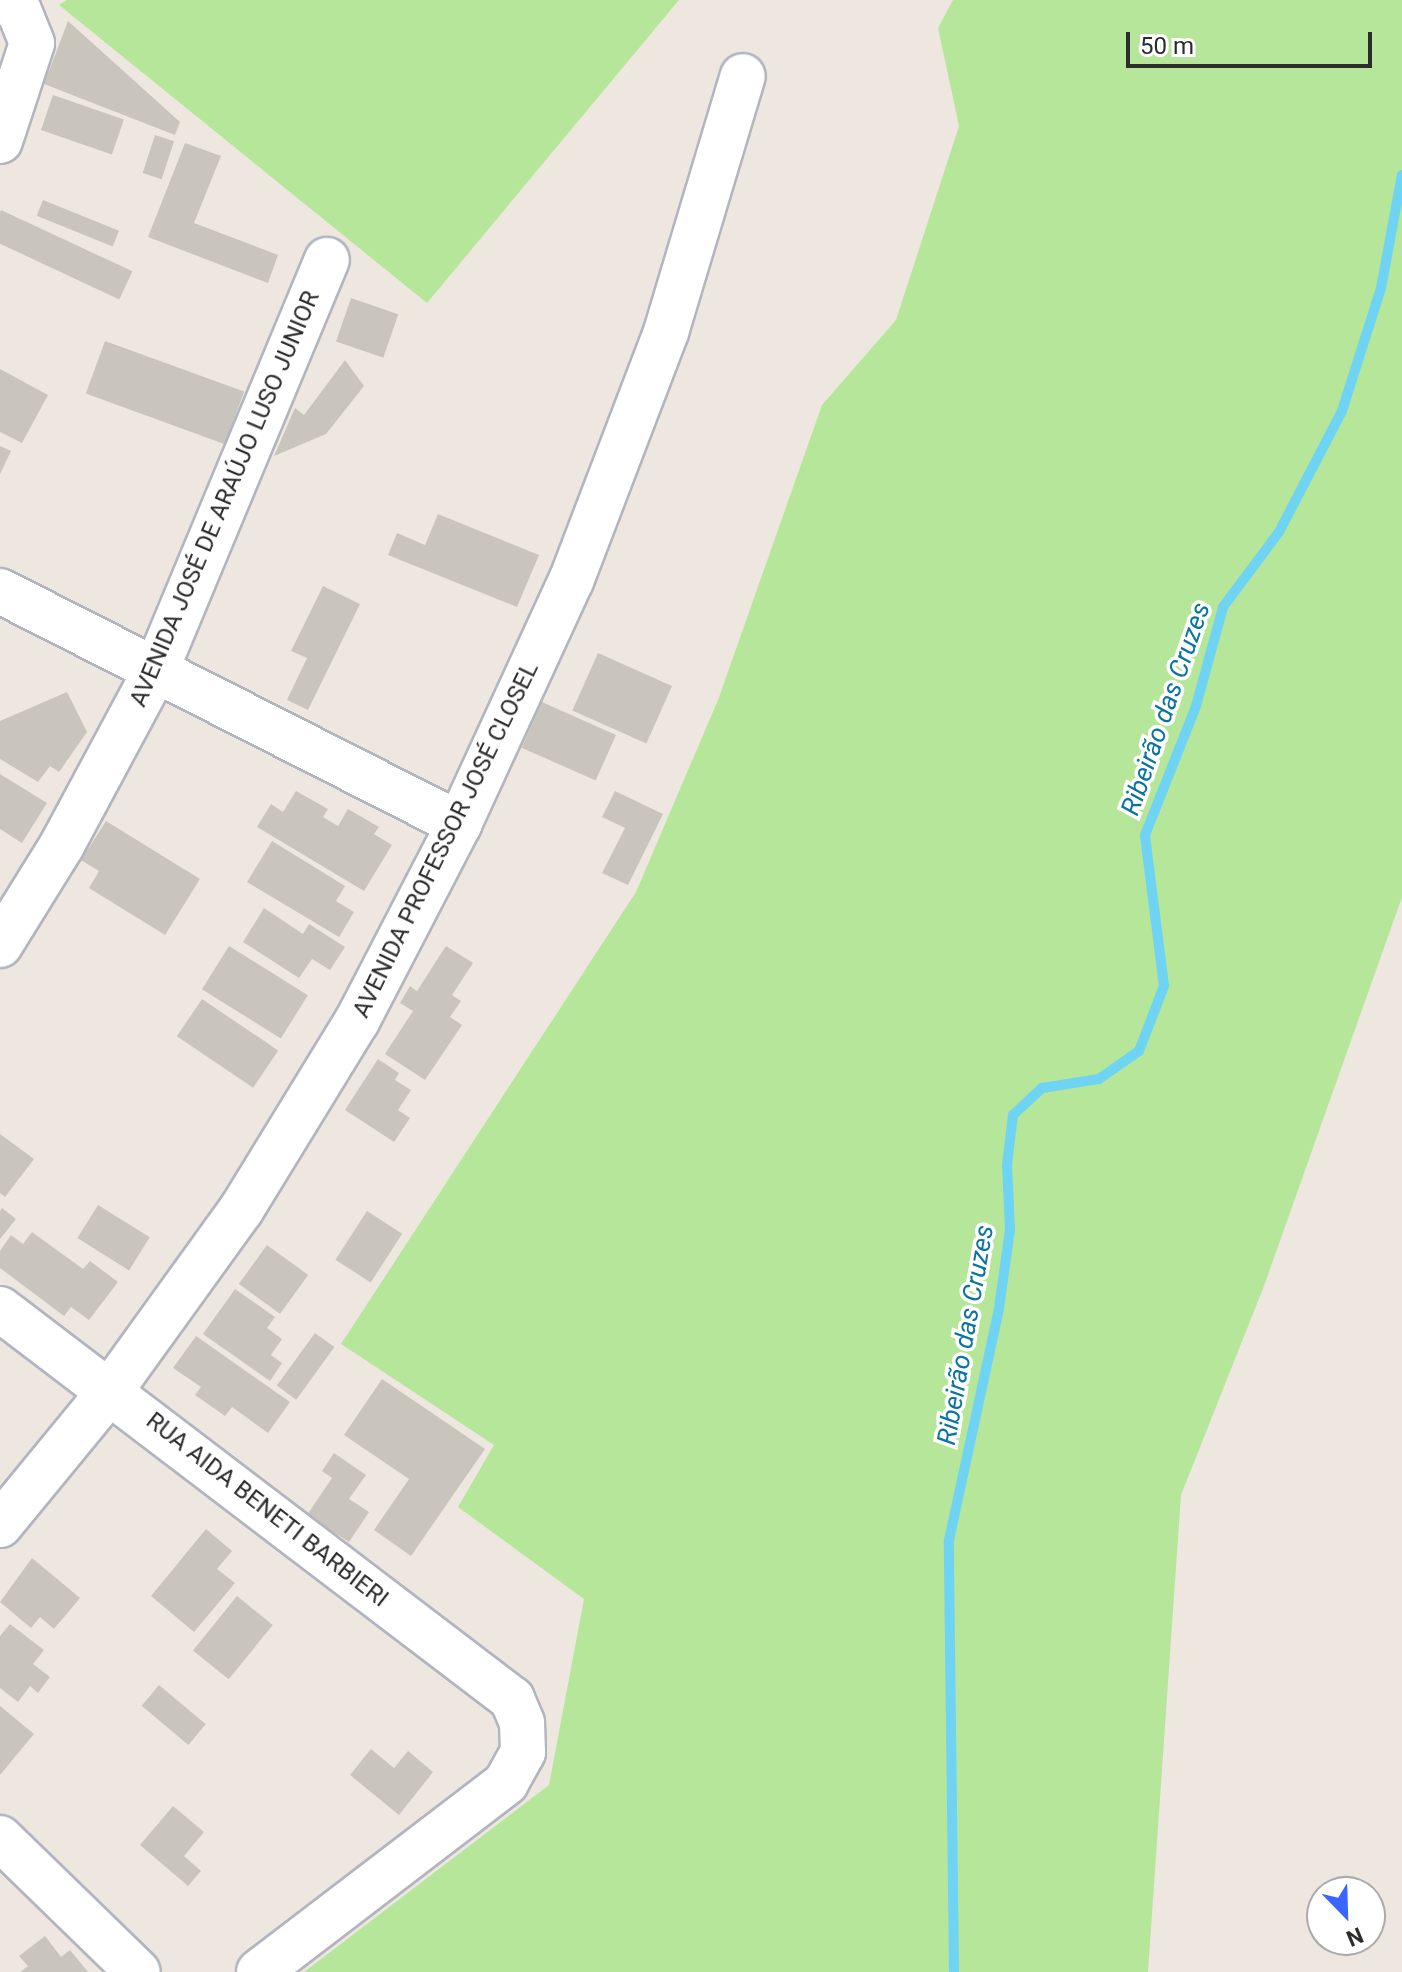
<!DOCTYPE html>
<html>
<head>
<meta charset="utf-8">
<style>
  body { margin:0 }
  #map { position:relative; width:1402px; height:1972px; overflow:hidden; background:#eee7df; font-family:Roboto,sans-serif }
  div>[style] { position:absolute }
  .green>* { inset:0; background:#b6e69a }
  .stream>* { height:10px; margin:-5px; padding:0 5px; transform-origin:5px; border-radius:5px; background:#6fd3f3 }
  .building>* { inset:0; background:#c9c5bd; transform-origin:0 0 }
  .roads { filter:drop-shadow(2px 0 #b2b5c0) drop-shadow(-2px 0 #b2b5c0) drop-shadow(0 2px #b2b5c0) drop-shadow(0 -2px #b2b5c0) }
  .minor>* { height:44px; margin:-22px; padding:0 22px; transform-origin:22px; border-radius:22px; background:#fff }
  span { translate:-50% -50%; white-space:nowrap; text-align:center; line-height:1.15; -webkit-text-stroke:7px #fff; paint-order:stroke }
  .street-label { font-size:24px; color:#2c2c2c }
  .water-label { font-size:26px; color:#0973a4; font-style:italic }
  .north { position:absolute; left:1306px; top:1876px; width:80px; height:80px; box-sizing:border-box; background:#fff; border:2px solid #ababab; border-radius:50%; rotate:157deg; font-size:22px; font-weight:700; line-height:32px; text-align:center; color:#2c2c2c }
  .north::after { content:''; display:block; margin:auto; width:28px; height:36px; background:#3b65ff; clip-path:polygon(50% 0,100% 100%,50% 72%,0 100%) }
  .scale { position:absolute; left:1126px; top:32px; width:246px; height:36px; box-sizing:border-box; border:4px solid #2c2c2c; border-top:0; padding-left:10px; font-size:24px; line-height:28px; white-space:nowrap; color:#2c2c2c; -webkit-text-stroke:6px #fff; paint-order:stroke }
</style>
</head>
<body>
<div id="map">
  <div class="green">
    <i style="clip-path:polygon(67px 0,679px 0,427px 303px,59px 5px)"></i>
    <i style="clip-path:polygon(953px 0,1402px 0,1402px 897px,1264px 1286px,1181px 1495px,1148px 1972px,304px 1972px,549px 1785px,584px 1599px,458px 1507px,494px 1445px,341px 1344px,636px 892px,718px 700px,822px 405px,896px 320px,959px 126px,938px 28px)"></i>
  </div>
  <div class="stream">
    <i style="left:954px;top:1972px;width:432px;rotate:-90.7deg"></i>
    <i style="left:949px;top:1540px;width:237px;rotate:-77.8deg"></i>
    <i style="left:999px;top:1308px;width:79px;rotate:-82deg"></i>
    <i style="left:1010px;top:1230px;width:65px;rotate:-92.6deg"></i>
    <i style="left:1007px;top:1165px;width:50px;rotate:-83.2deg"></i>
    <i style="left:1013px;top:1115px;width:40px;rotate:-43deg"></i>
    <i style="left:1042px;top:1088px;width:58px;rotate:-9deg"></i>
    <i style="left:1099px;top:1079px;width:49px;rotate:-35deg"></i>
    <i style="left:1139px;top:1051px;width:70px;rotate:-69deg"></i>
    <i style="left:1164px;top:986px;width:152px;rotate:-97.2deg"></i>
    <i style="left:1145px;top:835px;width:139px;rotate:-68.4deg"></i>
    <i style="left:1196px;top:706px;width:103px;rotate:-74.7deg"></i>
    <i style="left:1223px;top:607px;width:94px;rotate:-53.3deg"></i>
    <i style="left:1279px;top:532px;width:136px;rotate:-62.5deg"></i>
    <i style="left:1342px;top:411px;width:129px;rotate:-72.4deg"></i>
    <i style="left:1381px;top:288px;width:115px;rotate:-79.5deg"></i>
  </div>
  <div class="building">
    <i style="clip-path:polygon(68px 21px,180px 122px,175px 135px,44px 84px)"></i>
    <i style="left:53px;top:95px;width:75px;height:37px;rotate:19deg"></i>
    <i style="left:155px;top:135px;width:20px;height:40px;rotate:18deg"></i>
    <i style="clip-path:polygon(185px 143px,221px 156px,194px 223px,278px 255px,268px 283px,148px 237px)"></i>
    <i style="left:43px;top:200px;width:82px;height:17px;rotate:22deg"></i>
    <i style="left:1px;top:210px;width:145px;height:31px;rotate:25deg"></i>
    <i style="left:351px;top:298px;width:50px;height:46px;rotate:19deg"></i>
    <i style="left:105px;top:341px;width:148px;height:56px;rotate:20deg"></i>
    <i style="clip-path:polygon(345px 360px,364px 386px,326px 434px,274px 456px,295px 408px,304px 415px)"></i>
    <i style="clip-path:polygon(0 369px,48px 395px,22px 443px,0 432px)"></i>
    <i style="clip-path:polygon(0 446px,11px 451px,0 474px)"></i>
    <i style="clip-path:polygon(438px 514px,539px 555px,517px 607px,388px 555px,397px 533px,425px 545px)"></i>
    <i style="clip-path:polygon(323px 586px,360px 604px,308px 710px,287px 700px,307px 658px,291px 651px)"></i>
    <i style="left:598px;top:653px;width:81px;height:63px;rotate:24deg"></i>
    <i style="clip-path:polygon(67px 692px,87px 732px,59px 772px,50px 766px,38px 782px,0 759px,0 721px)"></i>
    <i style="left:542px;top:702px;width:81px;height:50px;rotate:24deg"></i>
    <i style="clip-path:polygon(0 774px,47px 803px,22px 843px,0 829px)"></i>
    <i style="clip-path:polygon(296px 791px,328px 809px,323px 817px,338px 826px,348px 809px,379px 827px,374px 834px,392px 845px,364px 891px,257px 827px,271px 804px,283px 812px)"></i>
    <i style="clip-path:polygon(615px 791px,663px 814px,628px 885px,602px 873px,625px 828px,602px 817px)"></i>
    <i style="clip-path:polygon(106px 821px,200px 879px,165px 935px,89px 888px,99px 871px,81px 860px)"></i>
    <i style="clip-path:polygon(272px 841px,345px 886px,336px 901px,354px 912px,339px 937px,247px 882px)"></i>
    <i style="clip-path:polygon(264px 908px,303px 934px,309px 924px,345px 947px,330px 970px,312px 959px,299px 978px,243px 942px)"></i>
    <i style="left:229px;top:946px;width:93px;height:51px;rotate:32deg"></i>
    <i style="clip-path:polygon(446px 946px,473px 963px,452px 995px,461px 1001px,450px 1017px,462px 1025px,425px 1080px,385px 1054px,413px 1011px,400px 1003px,410px 986px,417px 991px)"></i>
    <i style="left:202px;top:999px;width:92px;height:45px;rotate:34deg"></i>
    <i style="clip-path:polygon(378px 1059px,399px 1073px,395px 1080px,411px 1090px,398px 1110px,410px 1118px,394px 1142px,345px 1110px)"></i>
    <i style="clip-path:polygon(0 1134px,34px 1159px,5px 1197px,0 1193px)"></i>
    <i style="left:98px;top:1205px;width:61px;height:39px;rotate:32deg"></i>
    <i style="clip-path:polygon(2px 1208px,16px 1219px,0 1239px,0 1211px)"></i>
    <i style="left:367px;top:1211px;width:42px;height:58px;rotate:33deg"></i>
    <i style="clip-path:polygon(32px 1232px,83px 1269px,90px 1261px,118px 1282px,89px 1320px,71px 1307px,64px 1316px,0 1268px,0 1251px,11px 1235px,23px 1244px)"></i>
    <i style="left:267px;top:1245px;width:51px;height:48px;rotate:36deg"></i>
    <i style="clip-path:polygon(235px 1289px,275px 1317px,267px 1328px,282px 1339px,271px 1355px,282px 1363px,270px 1381px,203px 1334px)"></i>
    <i style="left:315px;top:1333px;width:24px;height:65px;rotate:36deg"></i>
    <i style="clip-path:polygon(196px 1336px,290px 1402px,268px 1433px,232px 1407px,225px 1416px,195px 1395px,201px 1387px,173px 1368px)"></i>
    <i style="clip-path:polygon(382px 1379px,485px 1449px,411px 1556px,374px 1530px,409px 1479px,344px 1435px)"></i>
    <i style="clip-path:polygon(334px 1453px,366px 1475px,349px 1499px,369px 1512px,349px 1542px,307px 1515px,332px 1478px,322px 1471px)"></i>
    <i style="clip-path:polygon(206px 1529px,232px 1551px,217px 1569px,235px 1583px,194px 1632px,151px 1596px)"></i>
    <i style="clip-path:polygon(32px 1558px,80px 1598px,54px 1629px,40px 1617px,31px 1628px,0 1602px)"></i>
    <i style="left:237px;top:1596px;width:46px;height:70px;rotate:39deg"></i>
    <i style="clip-path:polygon(10px 1624px,44px 1650px,33px 1664px,50px 1677px,38px 1693px,30px 1686px,18px 1702px,0 1688px,0 1636px)"></i>
    <i style="left:159px;top:1685px;width:61px;height:27px;rotate:40deg"></i>
    <i style="clip-path:polygon(0 1706px,34px 1734px,0 1775px)"></i>
    <i style="clip-path:polygon(371px 1749px,394px 1768px,408px 1751px,433px 1772px,399px 1815px,350px 1775px)"></i>
    <i style="clip-path:polygon(173px 1806px,204px 1832px,184px 1856px,201px 1871px,188px 1886px,140px 1845px)"></i>
    <i style="clip-path:polygon(45px 1936px,61px 1957px,70px 1950px,88px 1972px,20px 1972px,28px 1966px,19px 1956px)"></i>
  </div>
  <div class="roads">
    <div class="minor">
      <i style="left:0;top:141px;width:103px;rotate:-71.9deg"></i>
      <i style="left:32px;top:43px;width:35px;rotate:-112deg"></i>
      <i style="left:19px;top:11px;width:19px;rotate:-145deg"></i>
      <i style="left:0;top:591px;width:515px;rotate:26.91deg"></i>
      <i style="left:0;top:945px;width:118px;rotate:-58.2deg"></i>
      <i style="left:62px;top:845px;width:201px;rotate:-61.8deg"></i>
      <i style="left:157px;top:668px;width:442px;rotate:-67.4deg"></i>
      <i style="left:0;top:1309px;width:644px;rotate:37.3deg"></i>
      <i style="left:512px;top:1699px;width:26px;rotate:67deg"></i>
      <i style="left:522px;top:1723px;width:29px;rotate:88deg"></i>
      <i style="left:523px;top:1752px;width:35px;rotate:119deg"></i>
      <i style="left:506px;top:1783px;width:311px;rotate:142.6deg"></i>
      <i style="left:0;top:1525px;width:175px;rotate:-50.6deg"></i>
      <i style="left:111px;top:1390px;width:222px;rotate:-54.2deg"></i>
      <i style="left:241px;top:1210px;width:222px;rotate:-58.5deg"></i>
      <i style="left:357px;top:1021px;width:222px;rotate:-62.6deg"></i>
      <i style="left:459px;top:824px;width:268px;rotate:-65.3deg"></i>
      <i style="left:571px;top:581px;width:267px;rotate:-69.1deg"></i>
      <i style="left:666px;top:332px;width:267px;rotate:-73.3deg"></i>
      <i style="left:0;top:1838px;width:192px;rotate:44.2deg"></i>
    </div>
  </div>
  <div class="street-label">
    <span style="left:225px;top:499px;rotate:-67deg">AVENIDA JOSÉ DE ARAÚJO LUSO JUNIOR</span>
    <span style="left:446px;top:840px;rotate:-64deg">AVENIDA PROFESSOR JOSÉ CLOSEL</span>
    <span style="left:267px;top:1510px;rotate:38deg">RUA AIDA BENETI BARBIERI</span>
  </div>
  <div class="water-label">
    <span style="left:1166px;top:709px;rotate:-71deg">Ribeirão das Cruzes</span>
    <span style="left:966px;top:1335px;rotate:-80deg">Ribeirão das Cruzes</span>
  </div>
  <div class="north">N</div>
  <div class="scale">50 m</div>
</div>
</body>
</html>
